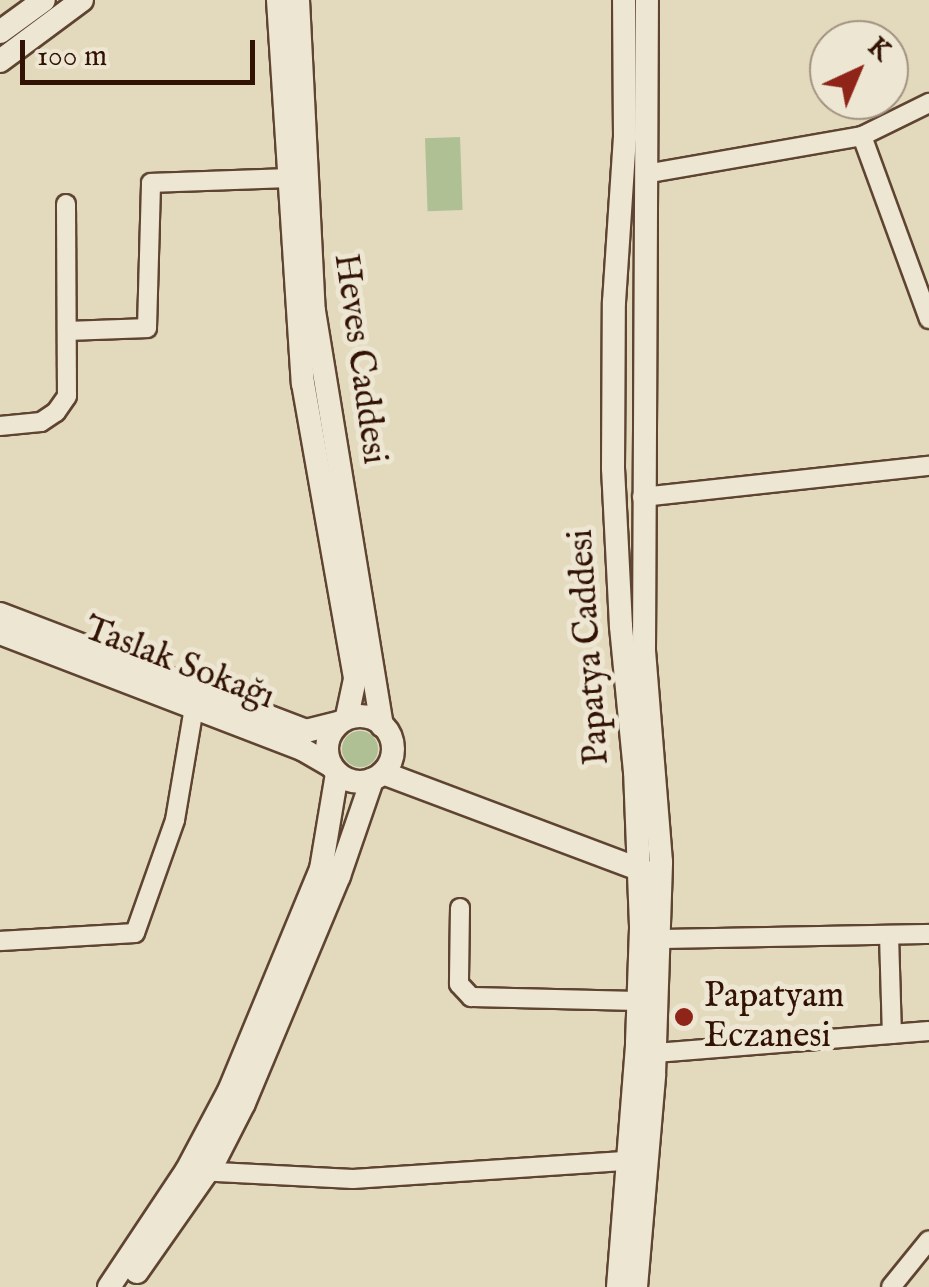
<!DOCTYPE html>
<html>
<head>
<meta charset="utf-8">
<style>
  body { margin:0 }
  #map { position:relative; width:929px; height:1287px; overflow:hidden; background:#e3d9bc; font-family:"IM FELL English",serif }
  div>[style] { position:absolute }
  .green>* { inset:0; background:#afc094; transform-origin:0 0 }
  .round { border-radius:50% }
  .roads { filter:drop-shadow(2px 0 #5e4431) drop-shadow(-2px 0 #5e4431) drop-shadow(0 2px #5e4431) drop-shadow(0 -2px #5e4431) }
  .minor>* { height:18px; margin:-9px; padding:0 9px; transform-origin:9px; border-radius:9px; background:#ede6d3 }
  .tertiary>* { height:22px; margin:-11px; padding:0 11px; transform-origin:11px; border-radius:11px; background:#ede6d3 }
  .tertiary>.ring { margin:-11px; padding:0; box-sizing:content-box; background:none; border:22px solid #ede6d3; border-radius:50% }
  .dots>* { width:28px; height:28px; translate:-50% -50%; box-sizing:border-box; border:5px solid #ede6d3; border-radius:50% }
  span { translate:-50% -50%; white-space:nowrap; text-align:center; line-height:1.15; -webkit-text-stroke:10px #ede6d3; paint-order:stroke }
  .street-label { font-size:35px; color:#321203 }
  .poi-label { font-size:35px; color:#321203 }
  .left { translate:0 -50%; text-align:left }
  .north { position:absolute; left:809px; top:20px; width:100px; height:100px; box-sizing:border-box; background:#ede6d3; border:2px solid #a29180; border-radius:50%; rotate:44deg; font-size:28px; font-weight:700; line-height:40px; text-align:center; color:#321203 }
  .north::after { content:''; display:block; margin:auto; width:35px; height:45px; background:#8f2418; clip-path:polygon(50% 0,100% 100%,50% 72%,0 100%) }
  .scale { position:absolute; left:20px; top:40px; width:235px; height:45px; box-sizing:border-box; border:5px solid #321203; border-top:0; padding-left:12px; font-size:30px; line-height:35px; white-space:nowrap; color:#321203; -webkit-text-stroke:8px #ede6d3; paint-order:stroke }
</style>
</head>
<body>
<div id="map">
  <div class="green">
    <i style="left:460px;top:137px;width:73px;height:35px;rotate:88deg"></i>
    <i class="round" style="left:342px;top:731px;width:36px;height:36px"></i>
  </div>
  <div class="roads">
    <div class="minor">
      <i style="left:862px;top:136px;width:195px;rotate:69.9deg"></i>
      <i style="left:645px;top:174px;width:220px;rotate:-9.9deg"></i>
      <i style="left:862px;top:136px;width:75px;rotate:-26.2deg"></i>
      <i style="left:69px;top:331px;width:78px;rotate:-2.2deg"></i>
      <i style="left:147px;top:328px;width:145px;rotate:-88.4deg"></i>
      <i style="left:151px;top:183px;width:137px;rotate:-2.1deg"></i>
      <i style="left:0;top:426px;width:41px;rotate:-5.6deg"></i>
      <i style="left:41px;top:422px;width:18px;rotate:-34deg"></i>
      <i style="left:56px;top:412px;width:19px;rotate:-55deg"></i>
      <i style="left:67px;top:396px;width:192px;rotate:-90.3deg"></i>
      <i style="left:642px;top:497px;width:289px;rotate:-6.2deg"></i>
      <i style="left:460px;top:908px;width:76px;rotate:90.8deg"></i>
      <i style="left:459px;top:984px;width:18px;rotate:47deg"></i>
      <i style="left:471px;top:997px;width:168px;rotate:1.4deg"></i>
      <i style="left:889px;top:935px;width:99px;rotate:88.3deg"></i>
      <i style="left:659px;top:939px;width:270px;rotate:-1.1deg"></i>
      <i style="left:0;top:941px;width:135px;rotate:-3.4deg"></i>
      <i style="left:135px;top:933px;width:120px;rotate:-70.5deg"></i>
      <i style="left:175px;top:820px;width:114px;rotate:-80.4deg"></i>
      <i style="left:655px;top:1053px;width:275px;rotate:-4.6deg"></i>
      <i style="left:197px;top:1171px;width:156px;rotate:2.9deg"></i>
      <i style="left:353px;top:1179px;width:275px;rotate:-3.8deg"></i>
      <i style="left:891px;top:1287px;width:60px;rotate:-51deg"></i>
    </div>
    <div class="tertiary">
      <i style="left:278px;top:0;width:384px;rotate:86.3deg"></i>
      <i style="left:303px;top:383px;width:301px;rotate:80deg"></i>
      <i style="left:355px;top:679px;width:40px;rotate:102deg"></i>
      <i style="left:298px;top:0;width:311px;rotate:87.1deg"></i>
      <i style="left:314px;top:311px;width:420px;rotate:80.7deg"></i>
      <i style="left:0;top:32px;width:54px;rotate:-36deg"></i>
      <i style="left:0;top:61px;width:102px;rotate:-36.6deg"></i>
      <i style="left:0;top:614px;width:328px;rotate:20.9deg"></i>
      <i style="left:306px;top:731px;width:34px;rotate:-14deg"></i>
      <i style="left:0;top:633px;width:324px;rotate:21deg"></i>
      <i style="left:302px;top:749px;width:34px;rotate:30deg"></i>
      <i class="ring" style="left:327px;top:716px;width:44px;height:44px"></i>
      <i style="left:383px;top:773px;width:286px;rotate:20.6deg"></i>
      <i style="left:137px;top:1272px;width:134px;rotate:-55deg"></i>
      <i style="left:214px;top:1162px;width:66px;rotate:-63deg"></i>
      <i style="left:244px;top:1103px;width:246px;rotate:-67.3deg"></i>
      <i style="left:339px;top:876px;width:102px;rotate:-71deg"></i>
      <i style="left:109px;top:1287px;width:141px;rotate:-56.3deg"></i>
      <i style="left:187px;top:1170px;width:89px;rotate:-62deg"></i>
      <i style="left:229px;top:1091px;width:240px;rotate:-67.5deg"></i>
      <i style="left:321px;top:869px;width:97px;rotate:-80.5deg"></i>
      <i style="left:618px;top:1287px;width:245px;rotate:-85.5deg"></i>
      <i style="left:637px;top:1043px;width:117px;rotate:-88deg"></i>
      <i style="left:641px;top:926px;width:154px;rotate:-92.2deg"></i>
      <i style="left:635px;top:772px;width:147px;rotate:-95.5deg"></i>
      <i style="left:621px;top:626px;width:158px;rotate:-92.9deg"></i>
      <i style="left:613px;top:468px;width:166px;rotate:-89.7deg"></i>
      <i style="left:614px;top:302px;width:165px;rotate:-86.2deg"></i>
      <i style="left:625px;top:137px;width:137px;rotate:-90.4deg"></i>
      <i style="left:636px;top:1287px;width:213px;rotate:-85.1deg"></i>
      <i style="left:654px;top:1075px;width:213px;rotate:-88.1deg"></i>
      <i style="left:661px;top:862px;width:212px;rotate:-94.6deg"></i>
      <i style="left:644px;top:651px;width:651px;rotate:-89.74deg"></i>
    </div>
  </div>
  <div class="dots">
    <i style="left:684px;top:1017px;background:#8f2418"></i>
  </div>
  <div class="street-label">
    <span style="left:359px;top:359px;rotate:82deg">Heves Caddesi</span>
    <span style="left:590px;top:647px;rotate:-94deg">Papatya Caddesi</span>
    <span style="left:179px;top:664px;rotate:21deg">Taslak Sokağı</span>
  </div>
  <div class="poi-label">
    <span class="left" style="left:704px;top:1017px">Papatyam<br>Eczanesi</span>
  </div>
  <div class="north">K</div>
  <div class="scale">100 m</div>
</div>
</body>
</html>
